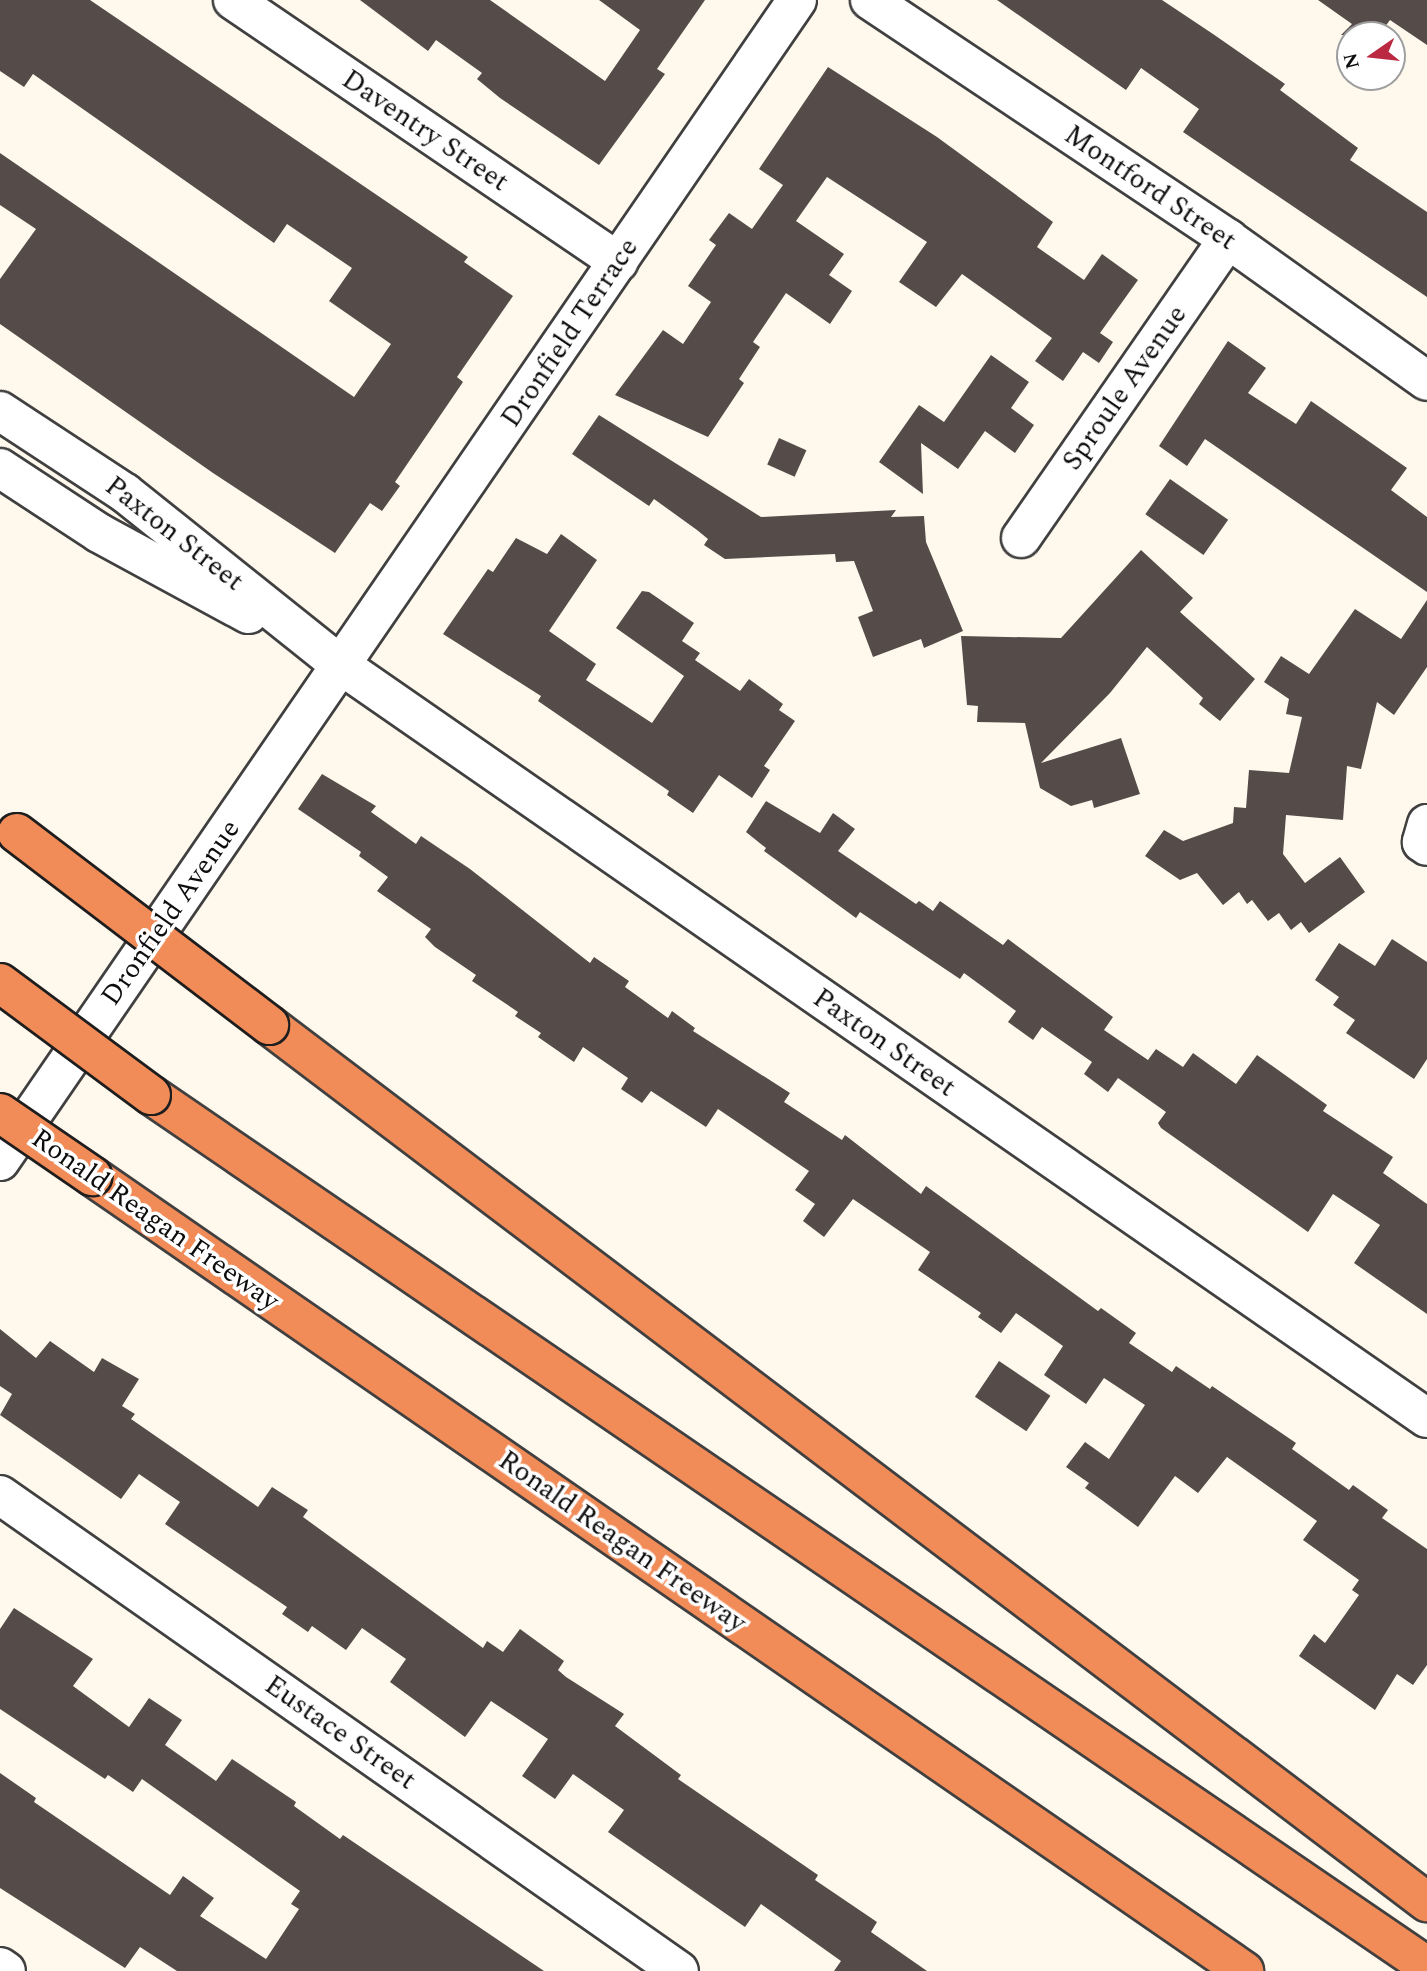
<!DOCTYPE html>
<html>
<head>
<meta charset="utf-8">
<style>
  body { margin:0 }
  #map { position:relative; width:1427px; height:1971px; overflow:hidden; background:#fff9ed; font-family:Spectral,serif }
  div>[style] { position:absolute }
  .building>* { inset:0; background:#554c49; transform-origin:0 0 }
  .roads { filter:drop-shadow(2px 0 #404040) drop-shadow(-2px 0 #404040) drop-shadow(0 2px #404040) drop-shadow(0 -2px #404040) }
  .minor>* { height:38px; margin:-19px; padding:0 19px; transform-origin:19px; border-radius:19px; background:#fff }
  .highway>* { height:38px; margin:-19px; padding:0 19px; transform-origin:19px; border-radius:19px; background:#f18b58 }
  .bridges { filter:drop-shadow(2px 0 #1e1e1e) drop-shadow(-2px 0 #1e1e1e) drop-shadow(0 2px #1e1e1e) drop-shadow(0 -2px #1e1e1e) }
  .highway-bridge>* { height:38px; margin:-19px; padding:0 19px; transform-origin:19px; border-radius:19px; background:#f18b58 }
  span { translate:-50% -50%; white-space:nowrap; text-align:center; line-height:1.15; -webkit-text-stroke:7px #fff; paint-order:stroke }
  .street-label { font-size:28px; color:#0d0d0d }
  .north { position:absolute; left:1336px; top:21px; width:70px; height:70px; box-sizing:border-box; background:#fff; border:2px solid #9e9e9e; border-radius:50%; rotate:256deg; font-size:19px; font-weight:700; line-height:28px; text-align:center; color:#0d0d0d }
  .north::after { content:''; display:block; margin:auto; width:24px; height:32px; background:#ba2841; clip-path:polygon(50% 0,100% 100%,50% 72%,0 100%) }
</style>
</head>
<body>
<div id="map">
  <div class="building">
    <i style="clip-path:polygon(0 0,90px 0,468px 257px,464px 262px,513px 296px,457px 377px,463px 382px,395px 482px,400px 486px,382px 511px,370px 503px,335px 553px,213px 473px,0 324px,0 279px,36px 229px,0 205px,0 153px,354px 397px,391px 344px,329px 301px,352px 268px,287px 224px,274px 243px,33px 74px,24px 87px,0 71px)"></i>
    <i style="clip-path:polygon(360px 0,490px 0,605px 81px,640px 30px,599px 0,705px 0,657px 69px,665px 74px,599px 165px,500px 98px,477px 79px,482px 73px,436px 40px,428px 51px)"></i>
    <i style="clip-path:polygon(997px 0,1162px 0,1213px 34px,1285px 84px,1280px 90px,1358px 148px,1350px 160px,1427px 212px,1427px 297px,1183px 132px,1199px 109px,1141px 68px,1126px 90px)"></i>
    <i style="clip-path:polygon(1318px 0,1427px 0,1427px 45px,1390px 20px,1379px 35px,1341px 35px,1352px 24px)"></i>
    <i style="clip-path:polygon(828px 67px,937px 137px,1053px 222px,1037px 247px,1084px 280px,1102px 254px,1138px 280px,1100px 333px,1113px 342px,1099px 363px,1083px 352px,1063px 381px,1035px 361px,1052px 338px,962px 274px,936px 307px,899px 282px,927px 242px,827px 177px,796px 221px,844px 254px,829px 275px,852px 291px,830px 324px,786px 293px,753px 342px,760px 347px,739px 379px,744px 383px,708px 437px,615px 395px,663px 330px,683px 344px,711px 302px,688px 286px,716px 245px,709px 240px,729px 213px,752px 229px,783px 185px,759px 169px)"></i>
    <i style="clip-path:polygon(1228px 341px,1266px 368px,1248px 393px,1296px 424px,1311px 401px,1407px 468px,1391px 490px,1427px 517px,1427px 592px,1205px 439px,1187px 466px,1159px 446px)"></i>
    <i style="clip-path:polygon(991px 355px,1029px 382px,1011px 408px,1034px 425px,1015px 453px,985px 431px,958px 469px,921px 443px,923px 494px,879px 462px,919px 405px,944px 422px)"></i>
    <i style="clip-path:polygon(599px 415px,761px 517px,896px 510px,891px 517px,924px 516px,926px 542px,963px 631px,924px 648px,921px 639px,873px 657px,858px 617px,873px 611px,854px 561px,836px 562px,835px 554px,725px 559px,704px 545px,708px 539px,697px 530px,654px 499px,649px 506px,572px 454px)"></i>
    <i style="left:779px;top:438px;width:30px;height:29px;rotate:24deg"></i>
    <i style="left:1170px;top:479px;width:71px;height:43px;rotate:35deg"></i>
    <i style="clip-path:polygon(561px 534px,597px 560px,549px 631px,596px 664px,586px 680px,652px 723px,684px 676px,616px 628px,642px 591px,649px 592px,694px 623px,682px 641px,700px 653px,695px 660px,740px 691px,749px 679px,783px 704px,779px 710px,795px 721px,764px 766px,770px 770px,752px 798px,719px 775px,693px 813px,667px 795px,669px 791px,538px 701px,541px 696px,443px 634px,488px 569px,493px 572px,516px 538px,547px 554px)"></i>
    <i style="clip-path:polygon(1141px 550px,1193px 598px,1180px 612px,1255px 679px,1220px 721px,1199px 704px,1203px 698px,1147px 647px,1110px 693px,1041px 763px,1121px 738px,1140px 794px,1094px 808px,1092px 800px,1071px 806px,1040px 788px,1025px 723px,977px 722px,978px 706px,967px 705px,961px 636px,1061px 638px)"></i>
    <i style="clip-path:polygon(1427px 600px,1427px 667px,1394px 715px,1377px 702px,1361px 769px,1347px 766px,1343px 820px,1286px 815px,1283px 854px,1305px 883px,1340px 857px,1365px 892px,1309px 933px,1301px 922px,1291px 930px,1279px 913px,1268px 921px,1252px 900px,1247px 904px,1239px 892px,1223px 905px,1197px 873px,1180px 880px,1145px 856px,1164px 830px,1183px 841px,1233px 823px,1234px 807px,1246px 808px,1249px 770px,1289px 773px,1302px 717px,1286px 714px,1289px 699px,1264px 682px,1281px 656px,1309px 674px,1355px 609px,1401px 639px)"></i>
    <i style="clip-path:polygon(322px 774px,376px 806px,371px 812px,416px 844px,421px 836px,470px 869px,590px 963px,594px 957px,629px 981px,625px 987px,668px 1018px,672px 1011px,695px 1028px,693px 1031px,790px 1093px,784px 1102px,842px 1140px,845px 1135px,921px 1194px,926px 1186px,1098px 1311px,1101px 1308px,1136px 1333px,1129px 1343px,1172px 1372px,1176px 1366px,1210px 1389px,1212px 1386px,1296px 1443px,1292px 1449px,1349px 1490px,1353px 1485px,1388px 1510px,1382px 1518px,1427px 1549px,1427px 1665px,1413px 1685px,1397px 1674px,1375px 1710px,1299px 1656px,1314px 1634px,1325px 1643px,1359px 1595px,1352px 1590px,1359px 1580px,1303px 1540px,1317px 1521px,1227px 1457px,1198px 1493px,1175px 1476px,1138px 1527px,1099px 1498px,1085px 1488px,1089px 1483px,1066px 1467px,1085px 1442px,1109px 1459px,1145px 1405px,1104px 1378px,1086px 1404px,1044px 1375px,1063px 1346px,1016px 1313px,1001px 1333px,978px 1317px,981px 1313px,918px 1270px,930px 1252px,853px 1199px,824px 1237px,803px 1221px,815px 1204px,795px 1190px,809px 1171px,718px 1109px,706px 1127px,651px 1091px,642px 1103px,621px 1089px,628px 1078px,583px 1047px,574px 1062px,538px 1037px,541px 1033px,515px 1016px,518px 1012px,472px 981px,476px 975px,435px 947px,425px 937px,431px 929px,377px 891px,388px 877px,359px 856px,361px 852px,298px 809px)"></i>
    <i style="clip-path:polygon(766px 801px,820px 833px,833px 813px,855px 829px,838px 851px,916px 904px,919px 901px,933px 911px,940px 901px,1003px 945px,1008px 939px,1113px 1017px,1104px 1030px,1148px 1060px,1156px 1049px,1183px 1067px,1193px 1053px,1236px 1084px,1257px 1055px,1327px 1105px,1323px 1111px,1393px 1157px,1383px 1173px,1427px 1204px,1427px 1314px,1354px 1263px,1380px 1225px,1333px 1194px,1308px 1232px,1161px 1128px,1158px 1123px,1166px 1112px,1118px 1078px,1108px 1092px,1084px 1074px,1092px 1062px,1042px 1027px,1033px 1040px,1008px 1022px,1016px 1011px,964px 973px,960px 979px,860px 912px,856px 918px,764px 851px,766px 848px,746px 832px)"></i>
    <i style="clip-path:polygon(1392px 939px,1427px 962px,1427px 1059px,1414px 1079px,1346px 1033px,1355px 1020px,1333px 1005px,1339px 997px,1315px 980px,1339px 943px,1375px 966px)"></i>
    <i style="clip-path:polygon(0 1329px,36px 1358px,50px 1341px,94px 1372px,102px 1358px,139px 1379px,122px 1406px,135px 1414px,131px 1419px,258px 1507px,272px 1487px,308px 1510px,303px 1517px,483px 1648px,487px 1641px,503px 1652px,520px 1629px,564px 1661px,558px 1670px,566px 1677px,624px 1714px,615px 1726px,681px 1775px,678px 1779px,818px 1875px,815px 1880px,877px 1922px,871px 1932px,927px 1971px,834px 1971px,841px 1961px,761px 1904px,745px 1927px,608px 1832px,624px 1810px,573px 1774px,555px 1799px,522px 1776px,548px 1739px,491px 1701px,465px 1737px,390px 1682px,406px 1659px,362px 1628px,346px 1650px,312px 1626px,308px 1632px,282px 1614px,287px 1607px,165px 1524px,180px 1502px,139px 1474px,121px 1499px,0 1415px,12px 1394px,0 1386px)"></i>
    <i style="left:999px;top:1361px;width:62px;height:43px;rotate:34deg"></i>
    <i style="clip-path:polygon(14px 1608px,93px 1659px,73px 1686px,129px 1727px,149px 1698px,182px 1720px,165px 1745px,216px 1781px,232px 1759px,296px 1802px,294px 1806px,340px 1839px,343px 1835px,544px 1971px,177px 1971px,140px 1947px,125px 1968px,0 1888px,0 1773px,36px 1798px,34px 1802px,170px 1895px,183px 1876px,214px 1898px,200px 1916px,266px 1959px,299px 1909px,291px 1904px,300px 1891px,142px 1779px,133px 1792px,108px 1775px,105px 1779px,0 1709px,0 1629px)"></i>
  </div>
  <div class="roads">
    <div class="minor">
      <i style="left:233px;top:0;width:466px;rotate:34.2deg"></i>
      <i style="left:870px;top:0;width:430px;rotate:33.7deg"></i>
      <i style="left:1228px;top:239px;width:244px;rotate:35.5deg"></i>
      <i style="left:0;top:411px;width:149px;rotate:33.3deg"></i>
      <i style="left:125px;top:493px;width:278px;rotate:38.6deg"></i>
      <i style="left:342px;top:666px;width:1320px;rotate:34.73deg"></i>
      <i style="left:0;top:468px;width:118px;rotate:33.3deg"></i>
      <i style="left:99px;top:533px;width:170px;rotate:28.5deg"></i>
      <i style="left:1021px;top:538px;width:364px;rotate:-55.3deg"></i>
      <i style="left:1427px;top:824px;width:19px;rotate:106deg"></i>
      <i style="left:1422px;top:842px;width:6px;rotate:39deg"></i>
      <i style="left:0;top:1161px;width:1408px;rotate:-55.53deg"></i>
      <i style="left:0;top:1495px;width:829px;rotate:35.03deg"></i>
      <i style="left:0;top:1967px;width:7px;rotate:34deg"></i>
    </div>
    <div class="highway">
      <i style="left:269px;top:1025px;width:1453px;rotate:37.14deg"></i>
      <i style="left:151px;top:1095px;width:1545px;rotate:34.32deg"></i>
      <i style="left:92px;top:1176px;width:1400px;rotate:34.61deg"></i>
    </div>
  </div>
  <div class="bridges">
    <div class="highway-bridge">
      <i style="left:17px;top:833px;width:317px;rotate:37.3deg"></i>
      <i style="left:0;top:983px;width:188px;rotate:36.6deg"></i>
      <i style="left:0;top:1113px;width:112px;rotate:34.4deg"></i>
    </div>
  </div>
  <div class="street-label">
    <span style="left:425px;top:131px;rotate:34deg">Daventry Street</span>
    <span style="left:1150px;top:188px;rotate:34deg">Montford Street</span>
    <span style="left:570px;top:333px;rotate:-56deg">Dronfield Terrace</span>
    <span style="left:1125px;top:388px;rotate:-55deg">Sproule Avenue</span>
    <span style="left:174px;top:534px;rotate:38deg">Paxton Street</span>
    <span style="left:171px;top:913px;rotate:-55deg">Dronfield Avenue</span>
    <span style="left:884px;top:1043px;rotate:35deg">Paxton Street</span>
    <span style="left:155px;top:1220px;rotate:35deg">Ronald Reagan Freeway</span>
    <span style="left:622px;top:1542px;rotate:35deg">Ronald Reagan Freeway</span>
    <span style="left:340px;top:1733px;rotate:35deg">Eustace Street</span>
  </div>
  <div class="north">N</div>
</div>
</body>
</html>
